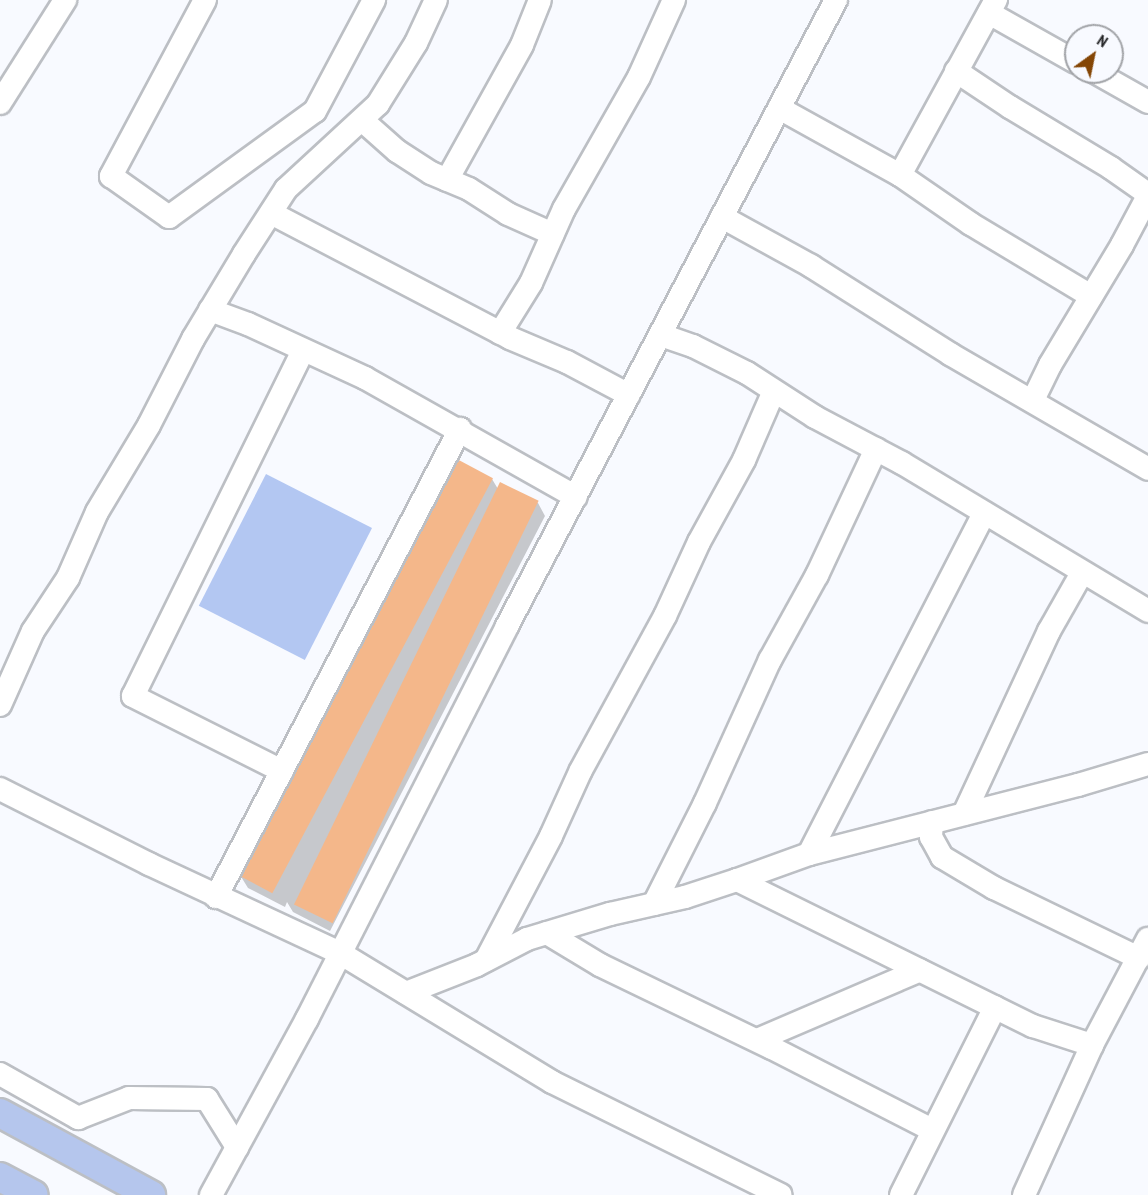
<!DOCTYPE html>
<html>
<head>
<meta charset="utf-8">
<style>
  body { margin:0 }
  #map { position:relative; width:1148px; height:1195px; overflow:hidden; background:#f8faff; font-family:"PT Sans Narrow",sans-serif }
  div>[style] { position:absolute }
  .green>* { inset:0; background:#b3c7f2; transform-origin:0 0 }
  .shadow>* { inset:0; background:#0003 }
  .building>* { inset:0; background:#f4b78a; transform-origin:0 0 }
  .roads { filter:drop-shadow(2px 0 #bcbfc4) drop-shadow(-2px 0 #bcbfc4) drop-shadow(0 2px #bcbfc4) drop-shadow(0 -2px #bcbfc4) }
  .minor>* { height:22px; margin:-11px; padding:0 11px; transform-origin:11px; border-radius:11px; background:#fff }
  .major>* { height:28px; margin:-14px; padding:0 14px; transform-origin:14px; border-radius:14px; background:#b5c6ed }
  span { translate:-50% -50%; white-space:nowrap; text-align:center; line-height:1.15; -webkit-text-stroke:5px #f8faff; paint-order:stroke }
  .north { position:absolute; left:1064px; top:24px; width:60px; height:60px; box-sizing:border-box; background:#f8faff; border:2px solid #a2a4a8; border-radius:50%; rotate:33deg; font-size:16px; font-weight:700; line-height:24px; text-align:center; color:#222325 }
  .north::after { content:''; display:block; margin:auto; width:21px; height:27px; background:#844605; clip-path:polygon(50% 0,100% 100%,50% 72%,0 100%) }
</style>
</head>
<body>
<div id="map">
  <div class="green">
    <i style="left:266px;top:474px;width:119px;height:148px;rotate:27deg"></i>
  </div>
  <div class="shadow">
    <i style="clip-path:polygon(492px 479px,498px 489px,538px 503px,545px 516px,330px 931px,293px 912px,287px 902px,285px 907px,248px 888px,240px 875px)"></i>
  </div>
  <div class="building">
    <i style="left:455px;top:458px;width:43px;height:470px;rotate:28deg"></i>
    <i style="left:500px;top:482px;width:43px;height:470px;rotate:26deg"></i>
  </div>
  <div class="roads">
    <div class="minor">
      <i style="left:205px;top:0;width:200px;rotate:118.1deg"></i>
      <i style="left:111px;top:176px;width:71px;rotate:35.3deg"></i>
      <i style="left:169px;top:217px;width:180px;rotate:-36deg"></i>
      <i style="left:315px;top:111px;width:126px;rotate:-62deg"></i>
      <i style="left:989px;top:13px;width:100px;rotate:29.4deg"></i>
      <i style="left:956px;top:71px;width:65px;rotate:33.7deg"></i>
      <i style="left:1010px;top:107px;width:118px;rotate:31.1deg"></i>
      <i style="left:1111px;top:168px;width:45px;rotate:35.1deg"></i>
      <i style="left:1095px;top:72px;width:61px;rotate:29.5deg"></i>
      <i style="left:0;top:103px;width:122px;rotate:-57.7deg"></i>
      <i style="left:779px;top:108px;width:138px;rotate:29deg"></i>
      <i style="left:900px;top:175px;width:86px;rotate:34.6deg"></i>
      <i style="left:971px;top:224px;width:140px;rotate:31deg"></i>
      <i style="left:362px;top:120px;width:47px;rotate:41.5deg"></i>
      <i style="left:397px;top:151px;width:40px;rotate:32.9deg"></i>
      <i style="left:431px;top:173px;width:41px;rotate:22.8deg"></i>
      <i style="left:469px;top:189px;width:46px;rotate:32.7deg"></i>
      <i style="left:508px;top:214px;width:49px;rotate:24deg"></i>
      <i style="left:900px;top:175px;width:200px;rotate:-61.3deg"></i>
      <i style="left:447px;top:180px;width:154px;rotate:-60.9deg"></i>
      <i style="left:522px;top:45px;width:48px;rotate:-68.2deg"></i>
      <i style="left:271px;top:213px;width:270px;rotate:27.6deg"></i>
      <i style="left:510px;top:338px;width:62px;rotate:22.8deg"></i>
      <i style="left:567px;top:362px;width:70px;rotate:28deg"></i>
      <i style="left:722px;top:217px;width:102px;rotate:28.8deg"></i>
      <i style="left:811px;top:266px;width:165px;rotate:32.3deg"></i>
      <i style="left:950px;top:354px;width:229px;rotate:30.1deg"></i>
      <i style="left:210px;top:310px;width:40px;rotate:20.2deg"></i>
      <i style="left:248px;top:324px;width:129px;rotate:24.8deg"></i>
      <i style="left:365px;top:378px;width:242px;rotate:29.4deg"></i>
      <i style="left:500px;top:333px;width:59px;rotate:-58.2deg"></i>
      <i style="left:531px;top:283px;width:81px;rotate:-66deg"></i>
      <i style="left:564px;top:209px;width:152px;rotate:-60.4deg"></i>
      <i style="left:639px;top:77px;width:85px;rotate:-65.6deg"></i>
      <i style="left:661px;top:335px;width:34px;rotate:19deg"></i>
      <i style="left:693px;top:346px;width:60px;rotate:26.6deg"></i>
      <i style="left:747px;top:373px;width:81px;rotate:32.9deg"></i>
      <i style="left:815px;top:417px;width:98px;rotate:27.9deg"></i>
      <i style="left:902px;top:463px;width:287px;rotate:31deg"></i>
      <i style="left:1033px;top:400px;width:39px;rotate:-64deg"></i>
      <i style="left:1050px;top:365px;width:140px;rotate:-59deg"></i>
      <i style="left:1122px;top:245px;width:55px;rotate:-62deg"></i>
      <i style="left:0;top:705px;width:81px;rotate:-66deg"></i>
      <i style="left:33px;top:631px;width:64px;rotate:-56.6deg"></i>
      <i style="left:68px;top:578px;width:72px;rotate:-66.3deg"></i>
      <i style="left:97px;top:512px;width:101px;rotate:-59.1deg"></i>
      <i style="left:149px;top:425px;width:97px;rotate:-62.9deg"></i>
      <i style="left:193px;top:339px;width:99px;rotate:-59deg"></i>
      <i style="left:244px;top:254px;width:77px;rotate:-57.1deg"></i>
      <i style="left:286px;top:189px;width:125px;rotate:-42.7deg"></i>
      <i style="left:378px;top:104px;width:72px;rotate:-58.1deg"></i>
      <i style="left:416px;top:43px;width:47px;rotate:-65.1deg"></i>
      <i style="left:282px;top:771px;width:167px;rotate:-153.3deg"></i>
      <i style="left:133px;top:696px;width:385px;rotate:-63.8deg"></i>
      <i style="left:0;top:789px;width:167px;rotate:26.7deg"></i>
      <i style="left:149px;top:864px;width:211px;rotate:25deg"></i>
      <i style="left:340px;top:953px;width:248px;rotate:31.3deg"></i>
      <i style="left:552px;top:1082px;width:255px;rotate:26.3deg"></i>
      <i style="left:964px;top:814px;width:202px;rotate:-65.1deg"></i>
      <i style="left:1049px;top:631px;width:67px;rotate:-60.4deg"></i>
      <i style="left:932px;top:822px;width:15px;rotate:94deg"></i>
      <i style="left:931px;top:837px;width:23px;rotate:61deg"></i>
      <i style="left:942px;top:857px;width:61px;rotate:30.8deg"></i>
      <i style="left:994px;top:888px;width:161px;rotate:25.8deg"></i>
      <i style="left:809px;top:854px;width:383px;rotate:-62.8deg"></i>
      <i style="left:737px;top:880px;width:77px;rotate:-19.9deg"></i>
      <i style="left:809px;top:854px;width:278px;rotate:-14.4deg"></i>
      <i style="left:1078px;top:785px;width:73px;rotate:-16.7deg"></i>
      <i style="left:216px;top:897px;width:528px;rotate:-62.46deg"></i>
      <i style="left:654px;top:904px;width:113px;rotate:-63.2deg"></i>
      <i style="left:705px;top:803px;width:157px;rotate:-65.6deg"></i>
      <i style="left:770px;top:660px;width:97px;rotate:-61.1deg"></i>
      <i style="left:817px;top:575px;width:139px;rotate:-64.9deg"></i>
      <i style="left:547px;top:933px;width:62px;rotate:31.1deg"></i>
      <i style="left:600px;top:965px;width:191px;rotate:25.8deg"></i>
      <i style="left:772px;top:1048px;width:180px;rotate:27.1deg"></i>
      <i style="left:486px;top:960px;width:140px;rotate:-62.3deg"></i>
      <i style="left:551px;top:836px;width:72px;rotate:-65.6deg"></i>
      <i style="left:581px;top:770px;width:175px;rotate:-61.4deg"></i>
      <i style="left:665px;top:616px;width:81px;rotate:-65.3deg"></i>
      <i style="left:699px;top:542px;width:94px;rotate:-61.2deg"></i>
      <i style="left:744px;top:460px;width:75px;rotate:-66.5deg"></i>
      <i style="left:406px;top:993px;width:76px;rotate:-21.5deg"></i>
      <i style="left:477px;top:965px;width:56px;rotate:-27.5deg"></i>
      <i style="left:527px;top:939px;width:87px;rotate:-16.8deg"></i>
      <i style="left:610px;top:914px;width:77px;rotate:-12.8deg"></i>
      <i style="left:685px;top:897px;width:55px;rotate:-18.1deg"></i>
      <i style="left:737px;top:880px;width:330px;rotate:26.3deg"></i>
      <i style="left:1033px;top:1026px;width:62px;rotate:17.9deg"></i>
      <i style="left:757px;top:1040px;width:177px;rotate:-23.2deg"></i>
      <i style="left:0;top:1074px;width:90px;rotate:29.4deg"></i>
      <i style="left:78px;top:1118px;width:55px;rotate:-21.4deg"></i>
      <i style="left:129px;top:1098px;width:78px;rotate:0.7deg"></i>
      <i style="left:207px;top:1099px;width:57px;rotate:58deg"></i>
      <i style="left:211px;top:1195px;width:200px;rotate:-61.4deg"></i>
      <i style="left:307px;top:1019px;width:441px;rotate:-63deg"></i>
      <i style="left:507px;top:626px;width:707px;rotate:-62.28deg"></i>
      <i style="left:901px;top:1195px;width:210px;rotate:-63.4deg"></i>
      <i style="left:1024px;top:1195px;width:165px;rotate:-65.6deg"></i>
      <i style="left:1092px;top:1045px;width:120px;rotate:-62.2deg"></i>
    </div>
    <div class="major">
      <i style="left:0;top:1113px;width:172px;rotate:28.5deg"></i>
      <i style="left:0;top:1177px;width:38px;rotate:28deg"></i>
    </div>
  </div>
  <div class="north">N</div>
</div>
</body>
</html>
